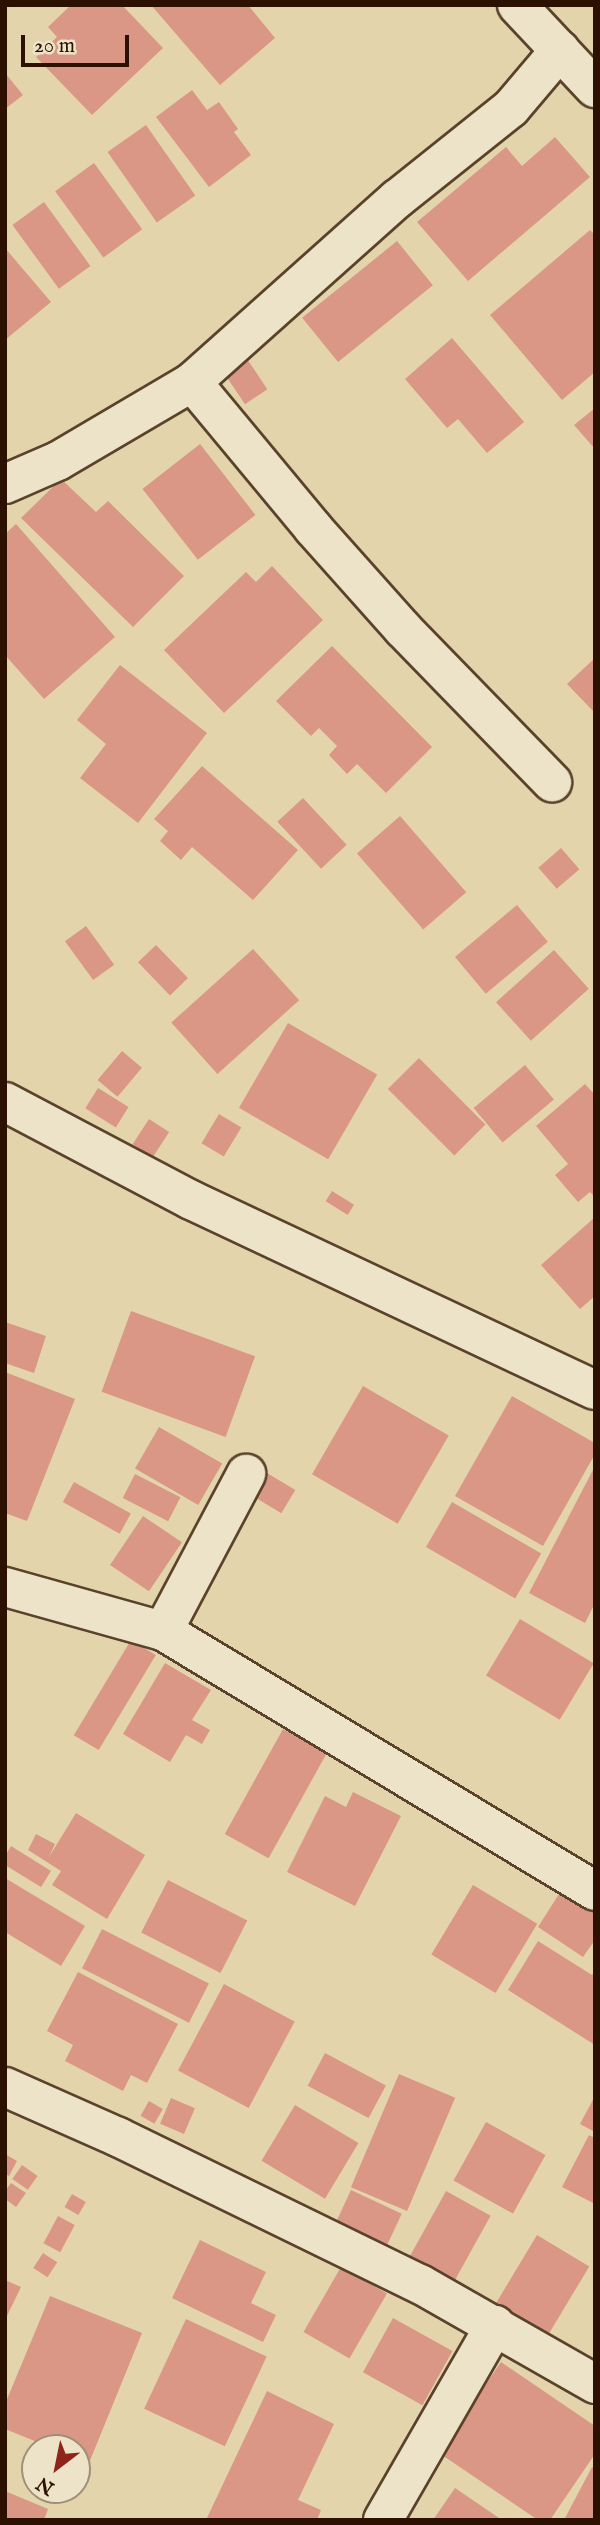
<!DOCTYPE html>
<html>
<head>
<meta charset="utf-8">
<style>
  body { margin:0 }
  #map { position:relative; width:600px; height:2525px; overflow:hidden; background:#e4d4ab; font-family:"IM FELL English",serif }
  div>[style] { position:absolute }
  .building>* { inset:0; background:#da9786; transform-origin:0 0 }
  .roads { filter:drop-shadow(2px 0 #5a422b) drop-shadow(-2px 0 #5a422b) drop-shadow(0 2px #5a422b) drop-shadow(0 -2px #5a422b) }
  .minor>* { height:38px; margin:-19px; padding:0 19px; transform-origin:19px; border-radius:19px; background:#ede3c8 }
  span { translate:-50% -50%; white-space:nowrap; text-align:center; line-height:1.15; -webkit-text-stroke:5px #ede3c8; paint-order:stroke }
  .frame { position:absolute; inset:0; border:7px solid #2c1100; pointer-events:none }
  .north { position:absolute; left:21px; top:2434px; width:70px; height:70px; box-sizing:border-box; background:#ede3c8; border:2px solid #a08f78; border-radius:50%; rotate:212deg; font-size:19px; font-weight:700; line-height:28px; text-align:center; color:#2c1100 }
  .north::after { content:''; display:block; margin:auto; width:24px; height:32px; background:#8f2418; clip-path:polygon(50% 0,100% 100%,50% 72%,0 100%) }
  .scale { position:absolute; left:21px; top:35px; width:108px; height:32px; box-sizing:border-box; border:4px solid #2c1100; border-top:0; padding-left:9px; font-size:21px; line-height:24px; white-space:nowrap; color:#2c1100; -webkit-text-stroke:5px #ede3c8; paint-order:stroke }
</style>
</head>
<body>
<div id="map">
  <div class="building">
    <i style="clip-path:polygon(71px 5px,122px 5px,163px 48px,92px 115px,36px 57px,57px 37px,48px 27px)"></i>
    <i style="clip-path:polygon(151px 5px,248px 5px,275px 38px,220px 85px)"></i>
    <i style="clip-path:polygon(5px 73px,23px 95px,5px 109px)"></i>
    <i style="clip-path:polygon(192px 90px,207px 110px,219px 102px,238px 129px,234px 132px,251px 155px,209px 187px,156px 117px)"></i>
    <i style="left:146px;top:125px;width:86px;height:47px;rotate:55deg"></i>
    <i style="clip-path:polygon(555px 137px,590px 177px,468px 281px,417px 222px,506px 147px,522px 166px)"></i>
    <i style="left:94px;top:163px;width:82px;height:48px;rotate:54deg"></i>
    <i style="left:44px;top:202px;width:79px;height:39px;rotate:54deg"></i>
    <i style="clip-path:polygon(590px 230px,595px 235px,595px 372px,562px 400px,490px 315px)"></i>
    <i style="left:397px;top:241px;width:57px;height:122px;rotate:51deg"></i>
    <i style="clip-path:polygon(5px 248px,51px 302px,5px 340px)"></i>
    <i style="clip-path:polygon(452px 338px,524px 422px,487px 453px,458px 419px,447px 428px,405px 379px)"></i>
    <i style="left:245px;top:356px;width:40px;height:27px;rotate:56deg"></i>
    <i style="clip-path:polygon(595px 408px,595px 449px,574px 425px)"></i>
    <i style="left:200px;top:444px;width:90px;height:73px;rotate:52deg"></i>
    <i style="clip-path:polygon(61px 479px,96px 512px,108px 501px,184px 576px,133px 627px,21px 518px)"></i>
    <i style="clip-path:polygon(16px 524px,115px 637px,44px 699px,5px 655px,5px 534px)"></i>
    <i style="clip-path:polygon(272px 566px,323px 620px,224px 713px,164px 650px,246px 572px,256px 582px)"></i>
    <i style="clip-path:polygon(332px 646px,432px 747px,386px 793px,357px 764px,347px 774px,329px 755px,337px 746px,319px 728px,311px 736px,276px 701px)"></i>
    <i style="clip-path:polygon(595px 658px,595px 713px,567px 684px)"></i>
    <i style="clip-path:polygon(120px 665px,207px 733px,138px 823px,80px 778px,106px 744px,77px 720px)"></i>
    <i style="clip-path:polygon(202px 766px,298px 850px,253px 900px,192px 847px,181px 860px,160px 841px,168px 831px,154px 819px)"></i>
    <i style="left:303px;top:798px;width:64px;height:35px;rotate:47deg"></i>
    <i style="left:400px;top:816px;width:101px;height:57px;rotate:49deg"></i>
    <i style="left:561px;top:848px;width:28px;height:30px;rotate:49deg"></i>
    <i style="left:517px;top:905px;width:48px;height:81px;rotate:50deg"></i>
    <i style="left:86px;top:926px;width:48px;height:26px;rotate:54deg"></i>
    <i style="left:156px;top:945px;width:46px;height:25px;rotate:46deg"></i>
    <i style="left:253px;top:949px;width:69px;height:110px;rotate:48deg"></i>
    <i style="left:554px;top:950px;width:52px;height:78px;rotate:48deg"></i>
    <i style="left:288px;top:1023px;width:103px;height:98px;rotate:30deg"></i>
    <i style="left:122px;top:1051px;width:26px;height:38px;rotate:40deg"></i>
    <i style="left:419px;top:1058px;width:94px;height:44px;rotate:45deg"></i>
    <i style="left:525px;top:1065px;width:45px;height:67px;rotate:50deg"></i>
    <i style="clip-path:polygon(585px 1084px,595px 1095px,595px 1197px,590px 1192px,578px 1202px,555px 1175px,568px 1164px,536px 1126px)"></i>
    <i style="left:98px;top:1088px;width:36px;height:24px;rotate:32deg"></i>
    <i style="left:219px;top:1114px;width:26px;height:34px;rotate:31deg"></i>
    <i style="left:149px;top:1119px;width:24px;height:30px;rotate:33deg"></i>
    <i style="left:332px;top:1191px;width:26px;height:12px;rotate:32deg"></i>
    <i style="clip-path:polygon(595px 1217px,595px 1296px,580px 1309px,541px 1265px)"></i>
    <i style="left:131px;top:1311px;width:132px;height:86px;rotate:20deg"></i>
    <i style="clip-path:polygon(5px 1322px,46px 1336px,34px 1373px,5px 1363px)"></i>
    <i style="clip-path:polygon(5px 1372px,75px 1399px,27px 1521px,5px 1513px)"></i>
    <i style="left:363px;top:1386px;width:99px;height:102px;rotate:30deg"></i>
    <i style="clip-path:polygon(512px 1396px,595px 1443px,595px 1454px,543px 1546px,455px 1496px)"></i>
    <i style="left:159px;top:1427px;width:73px;height:48px;rotate:30deg"></i>
    <i style="clip-path:polygon(595px 1466px,595px 1603px,585px 1623px,529px 1593px)"></i>
    <i style="left:267px;top:1473px;width:33px;height:27px;rotate:31deg"></i>
    <i style="left:135px;top:1474px;width:51px;height:27px;rotate:27deg"></i>
    <i style="left:74px;top:1482px;width:65px;height:23px;rotate:29deg"></i>
    <i style="left:452px;top:1502px;width:103px;height:52px;rotate:30deg"></i>
    <i style="left:143px;top:1516px;width:47px;height:59px;rotate:34deg"></i>
    <i style="left:520px;top:1619px;width:86px;height:66px;rotate:31deg"></i>
    <i style="left:131px;top:1640px;width:29px;height:111px;rotate:31deg"></i>
    <i style="clip-path:polygon(165px 1663px,211px 1690px,192px 1720px,210px 1730px,202px 1744px,186px 1735px,170px 1762px,123px 1734px)"></i>
    <i style="left:283px;top:1729px;width:50px;height:120px;rotate:29deg"></i>
    <i style="clip-path:polygon(353px 1792px,401px 1816px,355px 1906px,287px 1872px,325px 1796px,346px 1807px)"></i>
    <i style="clip-path:polygon(76px 1813px,145px 1855px,107px 1919px,52px 1885px,61px 1871px,28px 1850px,36px 1834px,55px 1844px,49px 1857px)"></i>
    <i style="clip-path:polygon(11px 1846px,51px 1871px,41px 1887px,5px 1865px,5px 1856px)"></i>
    <i style="clip-path:polygon(5px 1878px,85px 1926px,61px 1966px,5px 1932px)"></i>
    <i style="left:168px;top:1880px;width:89px;height:59px;rotate:27deg"></i>
    <i style="left:473px;top:1885px;width:75px;height:81px;rotate:31deg"></i>
    <i style="clip-path:polygon(564px 1886px,595px 1907px,595px 1940px,583px 1957px,538px 1927px)"></i>
    <i style="left:102px;top:1929px;width:120px;height:44px;rotate:27deg"></i>
    <i style="clip-path:polygon(538px 1941px,592px 1975px,595px 1970px,595px 2045px,508px 1990px)"></i>
    <i style="clip-path:polygon(78px 1972px,178px 2024px,147px 2083px,131px 2075px,123px 2091px,65px 2061px,73px 2045px,47px 2031px)"></i>
    <i style="left:224px;top:1984px;width:80px;height:98px;rotate:28deg"></i>
    <i style="left:325px;top:2053px;width:69px;height:37px;rotate:28deg"></i>
    <i style="left:399px;top:2074px;width:61px;height:123px;rotate:23deg"></i>
    <i style="clip-path:polygon(595px 2096px,595px 2132px,580px 2124px)"></i>
    <i style="left:171px;top:2098px;width:26px;height:28px;rotate:23deg"></i>
    <i style="left:149px;top:2101px;width:16px;height:17px;rotate:30deg"></i>
    <i style="left:295px;top:2105px;width:74px;height:65px;rotate:31deg"></i>
    <i style="left:486px;top:2122px;width:68px;height:67px;rotate:29deg"></i>
    <i style="clip-path:polygon(589px 2135px,595px 2138px,595px 2204px,562px 2187px)"></i>
    <i style="clip-path:polygon(5px 2154px,17px 2161px,9px 2176px,5px 2174px)"></i>
    <i style="left:22px;top:2165px;width:19px;height:17px;rotate:35deg"></i>
    <i style="clip-path:polygon(11px 2183px,26px 2193px,16px 2207px,5px 2199px,5px 2191px)"></i>
    <i style="left:351px;top:2190px;width:56px;height:41px;rotate:25deg"></i>
    <i style="left:446px;top:2191px;width:51px;height:78px;rotate:29deg"></i>
    <i style="left:72px;top:2194px;width:16px;height:15px;rotate:30deg"></i>
    <i style="left:58px;top:2216px;width:19px;height:31px;rotate:28deg"></i>
    <i style="left:537px;top:2235px;width:61px;height:84px;rotate:31deg"></i>
    <i style="clip-path:polygon(200px 2240px,266px 2272px,251px 2303px,276px 2315px,263px 2342px,172px 2298px)"></i>
    <i style="left:43px;top:2253px;width:17px;height:18px;rotate:33deg"></i>
    <i style="left:341px;top:2267px;width:53px;height:75px;rotate:30deg"></i>
    <i style="clip-path:polygon(5px 2280px,21px 2287px,5px 2320px)"></i>
    <i style="clip-path:polygon(50px 2296px,142px 2333px,89px 2463px,77px 2458px,77px 2448px,52px 2448px,5px 2429px,5px 2404px)"></i>
    <i style="left:393px;top:2318px;width:68px;height:62px;rotate:29deg"></i>
    <i style="left:186px;top:2319px;width:89px;height:99px;rotate:25deg"></i>
    <i style="clip-path:polygon(501px 2362px,595px 2426px,595px 2454px,550px 2520px,538px 2520px,439px 2453px)"></i>
    <i style="clip-path:polygon(267px 2391px,334px 2424px,298px 2500px,321px 2510px,317px 2520px,206px 2520px)"></i>
    <i style="clip-path:polygon(592px 2467px,595px 2469px,595px 2520px,564px 2520px)"></i>
    <i style="clip-path:polygon(455px 2488px,502px 2520px,433px 2520px)"></i>
    <i style="clip-path:polygon(5px 2491px,48px 2509px,44px 2520px,5px 2520px)"></i>
  </div>
  <div class="roads">
    <div class="minor">
      <i style="left:517px;top:5px;width:114px;rotate:46.8deg"></i>
      <i style="left:192px;top:382px;width:190px;rotate:50.3deg"></i>
      <i style="left:313px;top:528px;width:135px;rotate:48.3deg"></i>
      <i style="left:403px;top:629px;width:214px;rotate:45.8deg"></i>
      <i style="left:5px;top:484px;width:58px;rotate:-23.5deg"></i>
      <i style="left:58px;top:461px;width:156px;rotate:-30.5deg"></i>
      <i style="left:192px;top:382px;width:275px;rotate:-41.8deg"></i>
      <i style="left:397px;top:199px;width:146px;rotate:-38.6deg"></i>
      <i style="left:511px;top:108px;width:76px;rotate:-49.8deg"></i>
      <i style="left:5px;top:1102px;width:210px;rotate:27.8deg"></i>
      <i style="left:191px;top:1200px;width:446px;rotate:25.2deg"></i>
      <i style="left:5px;top:1587px;width:164px;rotate:15.6deg"></i>
      <i style="left:163px;top:1631px;width:504px;rotate:31.04deg"></i>
      <i style="left:163px;top:1631px;width:178px;rotate:-62.1deg"></i>
      <i style="left:5px;top:2087px;width:124px;rotate:23.9deg"></i>
      <i style="left:118px;top:2137px;width:336px;rotate:26deg"></i>
      <i style="left:420px;top:2284px;width:202px;rotate:29.7deg"></i>
      <i style="left:383px;top:2520px;width:225px;rotate:-60.1deg"></i>
    </div>
  </div>
  <div class="frame"></div>
  <div class="north">N</div>
  <div class="scale">20 m</div>
</div>
</body>
</html>
